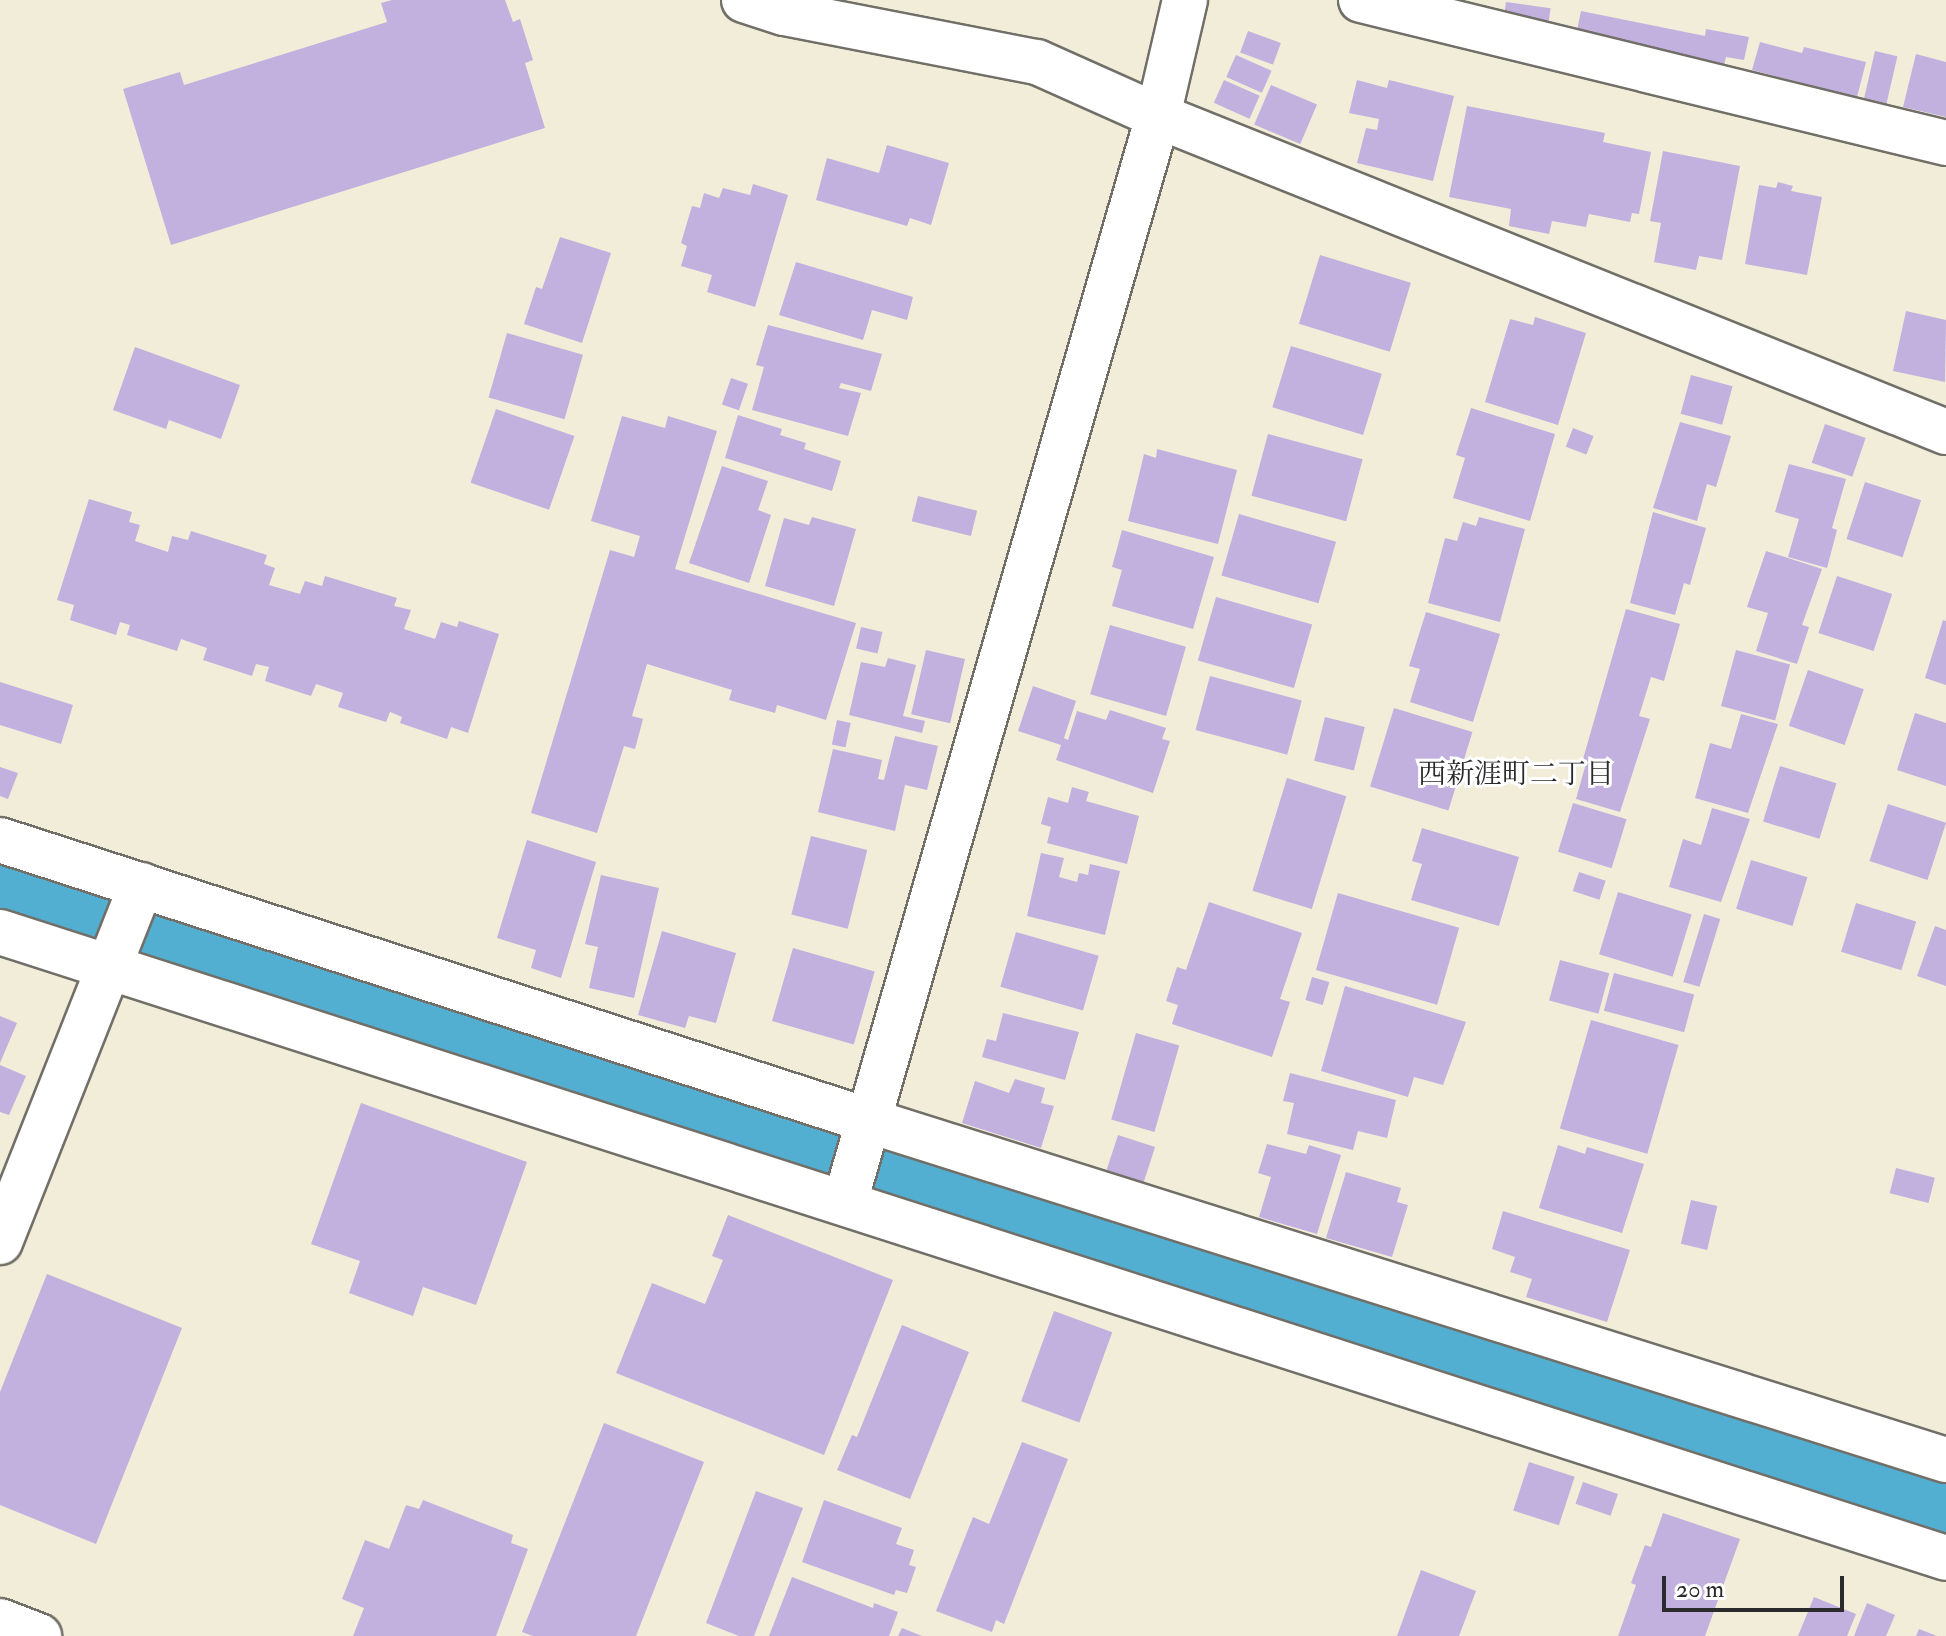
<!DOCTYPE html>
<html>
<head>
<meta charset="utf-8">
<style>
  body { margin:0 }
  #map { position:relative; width:1946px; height:1636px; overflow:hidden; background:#f2edd8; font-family:"IM FELL Double Pica","Noto Serif JP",serif }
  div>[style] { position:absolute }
  .canal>* { height:64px; margin:-32px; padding:0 32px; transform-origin:32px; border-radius:32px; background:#53afd1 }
  .building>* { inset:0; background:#c2b0df; transform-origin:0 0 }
  .roads { filter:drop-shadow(2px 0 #716f68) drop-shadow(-2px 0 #716f68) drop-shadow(0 2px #716f68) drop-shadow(0 -2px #716f68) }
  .minor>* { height:44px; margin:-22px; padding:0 22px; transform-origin:22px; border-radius:22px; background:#fff }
  .tertiary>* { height:44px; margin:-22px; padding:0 22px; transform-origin:22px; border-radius:22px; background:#fff }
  span { translate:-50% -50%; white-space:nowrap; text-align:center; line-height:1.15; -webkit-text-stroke:6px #fff; paint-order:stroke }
  .neighbourhood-label { font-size:28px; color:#2b2b2b }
  .scale { position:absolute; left:1662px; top:1576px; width:182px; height:36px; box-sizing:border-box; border:4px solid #2b2b2b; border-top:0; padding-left:10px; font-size:24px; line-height:28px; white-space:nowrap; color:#2b2b2b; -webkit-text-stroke:6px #fff; paint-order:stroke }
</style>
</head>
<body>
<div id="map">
  <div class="canal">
    <i style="left:0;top:881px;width:2044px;rotate:17.78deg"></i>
  </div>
  <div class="building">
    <i style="clip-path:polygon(392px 0,505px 0,513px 22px,520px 19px,533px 60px,525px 63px,545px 128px,171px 245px,123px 89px,180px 72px,184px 85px,387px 22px,381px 3px)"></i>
    <i style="left:1506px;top:2px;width:45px;height:21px;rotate:8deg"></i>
    <i style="clip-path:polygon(1581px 11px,1705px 36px,1706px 29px,1749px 37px,1744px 60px,1726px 57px,1722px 74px,1575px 40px)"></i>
    <i style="left:1248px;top:31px;width:35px;height:23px;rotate:20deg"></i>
    <i style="clip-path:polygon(1760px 42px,1802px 53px,1804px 47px,1866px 62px,1857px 97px,1752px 70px)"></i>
    <i style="left:1875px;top:51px;width:23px;height:56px;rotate:13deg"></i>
    <i style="clip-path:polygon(1916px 54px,1946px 62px,1946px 117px,1903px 107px)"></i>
    <i style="left:1236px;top:55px;width:39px;height:24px;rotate:24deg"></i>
    <i style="left:1224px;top:80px;width:39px;height:25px;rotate:24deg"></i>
    <i style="clip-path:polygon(1357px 80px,1387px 88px,1389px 80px,1454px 96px,1433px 181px,1357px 163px,1366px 128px,1377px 130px,1379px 119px,1349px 113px)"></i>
    <i style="left:1271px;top:85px;width:50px;height:43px;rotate:23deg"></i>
    <i style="clip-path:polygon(1467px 106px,1605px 133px,1603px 142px,1651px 152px,1639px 214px,1632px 213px,1630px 222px,1589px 214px,1586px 227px,1552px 221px,1549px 234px,1509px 226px,1511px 209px,1449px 197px)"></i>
    <i style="clip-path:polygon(887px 145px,949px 163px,931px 225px,910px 218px,907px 226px,816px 200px,827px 158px,879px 173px)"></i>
    <i style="clip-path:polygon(1663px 151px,1740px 166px,1722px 260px,1699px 256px,1696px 270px,1654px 262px,1661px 223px,1650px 221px)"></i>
    <i style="clip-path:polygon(1778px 182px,1793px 186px,1791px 191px,1822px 197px,1807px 275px,1745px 264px,1759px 185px,1776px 188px)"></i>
    <i style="clip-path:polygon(753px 184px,788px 195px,755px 307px,707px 292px,712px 275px,681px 266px,687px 246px,681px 243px,692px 206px,700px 208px,704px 193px,719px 198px,723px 188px,750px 195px)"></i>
    <i style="clip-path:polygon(560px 237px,611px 253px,582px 343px,524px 324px,536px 287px,542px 289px)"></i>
    <i style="left:1320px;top:255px;width:95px;height:72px;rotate:17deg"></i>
    <i style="clip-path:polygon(796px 262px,913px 297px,907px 320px,872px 310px,863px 340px,779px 315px)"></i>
    <i style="clip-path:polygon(1906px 311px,1946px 320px,1945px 382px,1893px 371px)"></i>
    <i style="clip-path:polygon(1535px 317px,1586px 333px,1558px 425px,1485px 402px,1510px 319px,1533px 325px)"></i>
    <i style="clip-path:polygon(768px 325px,882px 354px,871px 391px,841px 383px,839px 388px,861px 393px,848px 436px,752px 410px,764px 367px,756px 365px)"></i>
    <i style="left:507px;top:333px;width:79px;height:67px;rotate:16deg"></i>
    <i style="left:1291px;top:346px;width:95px;height:64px;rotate:17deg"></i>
    <i style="clip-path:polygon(135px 347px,240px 385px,221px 439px,169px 420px,166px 429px,113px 410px)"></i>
    <i style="left:1691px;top:375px;width:43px;height:40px;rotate:15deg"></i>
    <i style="left:731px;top:378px;width:18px;height:28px;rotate:19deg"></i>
    <i style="clip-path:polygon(1471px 408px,1555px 434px,1530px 521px,1453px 498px,1465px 458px,1456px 455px)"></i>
    <i style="left:496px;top:409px;width:83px;height:78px;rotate:19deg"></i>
    <i style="clip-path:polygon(738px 415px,782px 429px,780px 435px,806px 443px,804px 449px,841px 461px,832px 491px,725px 458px)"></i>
    <i style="clip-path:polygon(622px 416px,665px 428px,668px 416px,717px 431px,675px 569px,856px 623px,826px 720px,777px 705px,775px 713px,729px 700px,732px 690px,647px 664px,632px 716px,643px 719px,635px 749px,624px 746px,597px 833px,531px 813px,610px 550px,634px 557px,640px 536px,591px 521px)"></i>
    <i style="clip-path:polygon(1680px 422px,1731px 436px,1716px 487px,1707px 484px,1697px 521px,1653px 508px)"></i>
    <i style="left:1825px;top:424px;width:43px;height:41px;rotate:19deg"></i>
    <i style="left:1573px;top:428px;width:22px;height:20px;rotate:21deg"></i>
    <i style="left:1268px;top:434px;width:98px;height:64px;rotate:15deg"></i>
    <i style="clip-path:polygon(1157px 449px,1237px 470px,1218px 544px,1128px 521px,1144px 454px,1156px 458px)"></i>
    <i style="clip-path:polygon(1789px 464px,1846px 479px,1832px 528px,1837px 530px,1827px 568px,1788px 557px,1799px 519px,1775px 512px)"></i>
    <i style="clip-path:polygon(722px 466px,768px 481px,758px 510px,771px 515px,749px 583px,689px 563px)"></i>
    <i style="left:1865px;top:482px;width:59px;height:60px;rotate:18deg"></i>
    <i style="left:918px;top:496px;width:61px;height:26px;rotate:14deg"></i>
    <i style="clip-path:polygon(89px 499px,132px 512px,129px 522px,140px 525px,135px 541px,168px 552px,172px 536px,188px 540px,191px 531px,267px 555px,264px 564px,275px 568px,269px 585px,300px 594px,305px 581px,322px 586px,325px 576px,397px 598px,394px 606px,411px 610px,404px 629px,435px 639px,441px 622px,457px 627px,459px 621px,499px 634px,468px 733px,451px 727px,447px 739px,400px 723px,402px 717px,390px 712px,386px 722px,338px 707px,343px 693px,316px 684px,311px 696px,265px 681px,269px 667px,256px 664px,252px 676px,203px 660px,207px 648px,181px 639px,177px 651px,127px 635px,130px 625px,120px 622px,116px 635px,70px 620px,74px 605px,57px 600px)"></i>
    <i style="clip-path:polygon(1653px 512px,1706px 528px,1690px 585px,1684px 583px,1675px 615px,1630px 603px)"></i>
    <i style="left:1239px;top:514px;width:101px;height:64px;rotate:16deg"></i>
    <i style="clip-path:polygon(812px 517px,856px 529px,834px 606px,765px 586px,784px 518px,809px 525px)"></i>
    <i style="clip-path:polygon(1479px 517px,1525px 529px,1500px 622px,1428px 603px,1445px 538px,1457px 541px,1463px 522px,1476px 526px)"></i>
    <i style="clip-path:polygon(1122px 530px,1214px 557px,1193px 629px,1112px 606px,1122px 570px,1112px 567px)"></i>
    <i style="clip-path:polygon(1766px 551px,1822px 569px,1802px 625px,1809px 627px,1797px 664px,1756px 651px,1768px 613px,1747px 607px)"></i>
    <i style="left:1837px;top:576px;width:58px;height:60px;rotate:18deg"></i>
    <i style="left:1216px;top:597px;width:100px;height:66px;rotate:16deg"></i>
    <i style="clip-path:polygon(1626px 609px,1680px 624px,1664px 681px,1651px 677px,1639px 716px,1650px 719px,1620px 812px,1576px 799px,1587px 760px,1583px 759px)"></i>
    <i style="clip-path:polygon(1426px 612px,1500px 634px,1473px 722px,1410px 702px,1420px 669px,1409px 666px)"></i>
    <i style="clip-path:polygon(1943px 620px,1946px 621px,1946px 685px,1925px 678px)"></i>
    <i style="left:1110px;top:625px;width:79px;height:72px;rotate:16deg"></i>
    <i style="left:861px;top:627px;width:22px;height:22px;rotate:13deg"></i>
    <i style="left:926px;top:650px;width:40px;height:66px;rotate:13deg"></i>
    <i style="left:1736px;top:650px;width:56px;height:58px;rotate:15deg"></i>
    <i style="clip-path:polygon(888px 658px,916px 665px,903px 716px,925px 721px,922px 733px,849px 715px,861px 662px,885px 667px)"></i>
    <i style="left:1808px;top:670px;width:59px;height:59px;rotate:19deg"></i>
    <i style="left:1210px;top:676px;width:95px;height:56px;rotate:15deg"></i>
    <i style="clip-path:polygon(0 682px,73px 705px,61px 744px,0 725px)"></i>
    <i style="clip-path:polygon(1033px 686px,1076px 701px,1064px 738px,1068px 740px,1077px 711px,1106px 720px,1110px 710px,1166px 728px,1162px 739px,1170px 741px,1153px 793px,1056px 760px,1061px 745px,1018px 731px)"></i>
    <i style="left:1394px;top:708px;width:82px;height:82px;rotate:17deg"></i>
    <i style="clip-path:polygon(1915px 713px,1946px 723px,1946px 786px,1897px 770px)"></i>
    <i style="clip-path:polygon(1741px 714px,1778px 724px,1748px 813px,1695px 798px,1710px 743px,1731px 749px)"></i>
    <i style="left:1325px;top:717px;width:41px;height:45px;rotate:14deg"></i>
    <i style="left:837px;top:720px;width:14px;height:25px;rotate:12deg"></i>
    <i style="clip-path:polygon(895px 736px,938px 746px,927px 790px,905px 785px,895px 831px,818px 812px,833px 749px,882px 760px,878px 779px,884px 780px)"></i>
    <i style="left:1780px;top:766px;width:59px;height:58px;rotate:17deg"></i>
    <i style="clip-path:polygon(0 767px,18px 773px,8px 799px,0 796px)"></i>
    <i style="left:1287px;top:778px;width:62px;height:118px;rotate:17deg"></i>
    <i style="clip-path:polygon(1072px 787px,1089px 792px,1086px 801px,1139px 816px,1127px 864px,1047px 843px,1051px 827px,1041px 824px,1048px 797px,1068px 803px)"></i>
    <i style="left:1573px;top:803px;width:56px;height:51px;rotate:17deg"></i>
    <i style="left:1888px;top:804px;width:61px;height:60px;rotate:18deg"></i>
    <i style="clip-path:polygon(1712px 808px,1750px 819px,1721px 902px,1669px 887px,1683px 839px,1701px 845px)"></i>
    <i style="clip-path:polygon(1422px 828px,1519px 857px,1499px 926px,1411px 900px,1422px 864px,1412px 861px)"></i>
    <i style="left:811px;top:836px;width:58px;height:81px;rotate:14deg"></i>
    <i style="clip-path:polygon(527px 840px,596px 862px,561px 978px,531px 968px,536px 950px,497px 938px)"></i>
    <i style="clip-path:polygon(1041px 853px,1064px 858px,1059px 877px,1077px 882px,1079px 873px,1088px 875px,1090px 864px,1120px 871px,1105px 935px,1027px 916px)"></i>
    <i style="left:1751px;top:860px;width:59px;height:51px;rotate:17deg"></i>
    <i style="left:1579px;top:872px;width:28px;height:20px;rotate:18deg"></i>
    <i style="clip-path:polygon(601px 875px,659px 888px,634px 998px,589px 988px,598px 947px,585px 944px)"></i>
    <i style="left:1618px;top:892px;width:77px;height:65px;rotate:17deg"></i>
    <i style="left:1338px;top:893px;width:126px;height:80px;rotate:16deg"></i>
    <i style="clip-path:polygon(1209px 902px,1302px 933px,1280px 999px,1290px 1002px,1272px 1057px,1172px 1024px,1178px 1005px,1166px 1001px,1177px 967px,1186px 970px)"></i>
    <i style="left:1856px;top:903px;width:63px;height:51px;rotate:17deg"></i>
    <i style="left:1704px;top:914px;width:17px;height:71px;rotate:17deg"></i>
    <i style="clip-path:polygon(1935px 926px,1946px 930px,1946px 986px,1917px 976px)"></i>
    <i style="clip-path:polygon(662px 931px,736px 953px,716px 1023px,689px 1016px,685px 1028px,638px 1015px)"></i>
    <i style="left:1016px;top:932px;width:86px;height:57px;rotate:16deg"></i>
    <i style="left:793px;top:948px;width:85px;height:76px;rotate:16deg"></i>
    <i style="left:1560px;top:960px;width:51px;height:42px;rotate:15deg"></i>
    <i style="left:1614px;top:973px;width:83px;height:39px;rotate:15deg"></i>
    <i style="left:1312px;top:977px;width:18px;height:24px;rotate:16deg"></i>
    <i style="clip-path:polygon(1345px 986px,1466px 1022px,1443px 1085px,1414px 1077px,1408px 1097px,1321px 1071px)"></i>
    <i style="clip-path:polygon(1003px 1013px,1079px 1032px,1065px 1080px,982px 1057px,987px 1039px,996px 1041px)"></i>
    <i style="clip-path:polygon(0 1016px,17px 1023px,0 1063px)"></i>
    <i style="left:1591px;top:1020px;width:91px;height:113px;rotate:16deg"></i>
    <i style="left:1136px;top:1033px;width:45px;height:90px;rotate:16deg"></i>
    <i style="clip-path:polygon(0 1065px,26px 1076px,9px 1115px,0 1112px)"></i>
    <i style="clip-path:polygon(1290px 1073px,1396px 1100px,1387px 1138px,1358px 1131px,1353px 1150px,1287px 1134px,1294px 1103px,1283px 1101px)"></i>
    <i style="clip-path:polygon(1015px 1079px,1045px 1088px,1041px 1103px,1054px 1106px,1041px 1148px,962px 1123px,975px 1081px,1009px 1093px)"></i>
    <i style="clip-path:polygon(361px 1103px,527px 1162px,476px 1305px,423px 1287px,413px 1316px,349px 1293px,360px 1261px,311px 1244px)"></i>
    <i style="left:1118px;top:1135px;width:39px;height:37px;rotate:18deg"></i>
    <i style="clip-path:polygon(1267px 1144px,1306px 1154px,1309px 1145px,1341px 1155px,1317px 1234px,1259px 1217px,1271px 1177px,1258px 1173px)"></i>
    <i style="clip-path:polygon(1558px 1145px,1585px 1154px,1587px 1147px,1644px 1164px,1622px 1233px,1539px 1208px)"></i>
    <i style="left:1896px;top:1168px;width:40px;height:26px;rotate:14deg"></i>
    <i style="clip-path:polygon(1346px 1172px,1401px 1188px,1397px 1202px,1408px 1205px,1392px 1257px,1326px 1238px)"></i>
    <i style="left:1691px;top:1200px;width:27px;height:45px;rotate:13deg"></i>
    <i style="clip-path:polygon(1503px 1211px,1630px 1250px,1607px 1322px,1526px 1297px,1532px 1279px,1510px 1272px,1515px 1257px,1492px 1249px)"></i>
    <i style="clip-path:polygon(728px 1215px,893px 1280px,824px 1455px,616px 1373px,652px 1283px,705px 1304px,723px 1260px,712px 1256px)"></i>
    <i style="clip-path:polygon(47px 1274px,182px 1328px,96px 1544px,0 1505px,0 1392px)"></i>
    <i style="left:1054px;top:1311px;width:62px;height:96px;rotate:20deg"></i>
    <i style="clip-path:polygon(902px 1325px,969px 1352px,910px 1499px,837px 1470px,852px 1435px,857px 1437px)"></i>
    <i style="clip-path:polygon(604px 1423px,704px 1462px,636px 1636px,533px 1636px,522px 1632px)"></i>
    <i style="clip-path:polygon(1022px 1442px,1068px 1459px,1004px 1624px,996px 1620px,992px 1632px,936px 1611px,973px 1517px,989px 1524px)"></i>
    <i style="left:1529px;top:1462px;width:48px;height:51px;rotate:18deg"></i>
    <i style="left:1583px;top:1482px;width:37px;height:23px;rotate:19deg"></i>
    <i style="clip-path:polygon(756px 1491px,803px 1508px,754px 1636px,739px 1636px,706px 1623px)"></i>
    <i style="clip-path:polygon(423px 1500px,513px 1535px,511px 1543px,528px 1549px,496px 1636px,353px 1636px,364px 1608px,342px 1599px,365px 1540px,389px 1549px,406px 1505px,419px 1509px)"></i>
    <i style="clip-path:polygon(824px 1500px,902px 1528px,896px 1544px,914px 1550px,909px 1565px,916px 1567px,907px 1593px,896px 1590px,894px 1595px,802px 1562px)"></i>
    <i style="clip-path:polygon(1663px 1513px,1740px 1539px,1705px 1636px,1618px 1636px,1636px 1585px,1631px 1583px,1645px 1545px,1651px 1547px)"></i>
    <i style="clip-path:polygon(1421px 1570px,1476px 1591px,1459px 1636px,1397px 1636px)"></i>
    <i style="clip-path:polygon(792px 1577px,873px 1608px,874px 1603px,898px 1612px,889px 1636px,769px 1636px)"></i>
    <i style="clip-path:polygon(1814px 1597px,1856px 1614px,1847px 1636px,1798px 1636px)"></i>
    <i style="clip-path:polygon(1867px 1603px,1895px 1615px,1886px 1636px,1854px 1636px)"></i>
    <i style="clip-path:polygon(902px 1628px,922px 1636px,898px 1636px)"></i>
    <i style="clip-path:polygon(1919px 1629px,1937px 1636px,1916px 1636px)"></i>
  </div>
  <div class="roads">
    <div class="minor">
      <i style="left:744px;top:0;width:42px;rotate:18deg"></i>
      <i style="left:784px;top:13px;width:258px;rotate:11deg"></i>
      <i style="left:1037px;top:62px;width:133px;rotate:24.1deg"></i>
      <i style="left:1158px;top:116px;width:849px;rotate:21.85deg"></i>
      <i style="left:1361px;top:0;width:602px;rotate:13.74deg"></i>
      <i style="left:0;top:840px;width:914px;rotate:17.9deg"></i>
      <i style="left:870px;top:1121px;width:1128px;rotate:17.49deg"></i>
      <i style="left:0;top:932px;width:2044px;rotate:17.83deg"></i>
      <i style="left:845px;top:1202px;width:1130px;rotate:-73.92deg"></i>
      <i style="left:1158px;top:116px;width:119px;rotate:-76.9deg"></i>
      <i style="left:0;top:1242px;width:384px;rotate:-68.4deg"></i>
    </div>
    <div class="tertiary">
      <i style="left:0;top:1621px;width:42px;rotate:21deg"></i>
    </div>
  </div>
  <div class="neighbourhood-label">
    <span style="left:1516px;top:775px">西新涯町二丁目</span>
  </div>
  <div class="scale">20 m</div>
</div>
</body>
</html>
